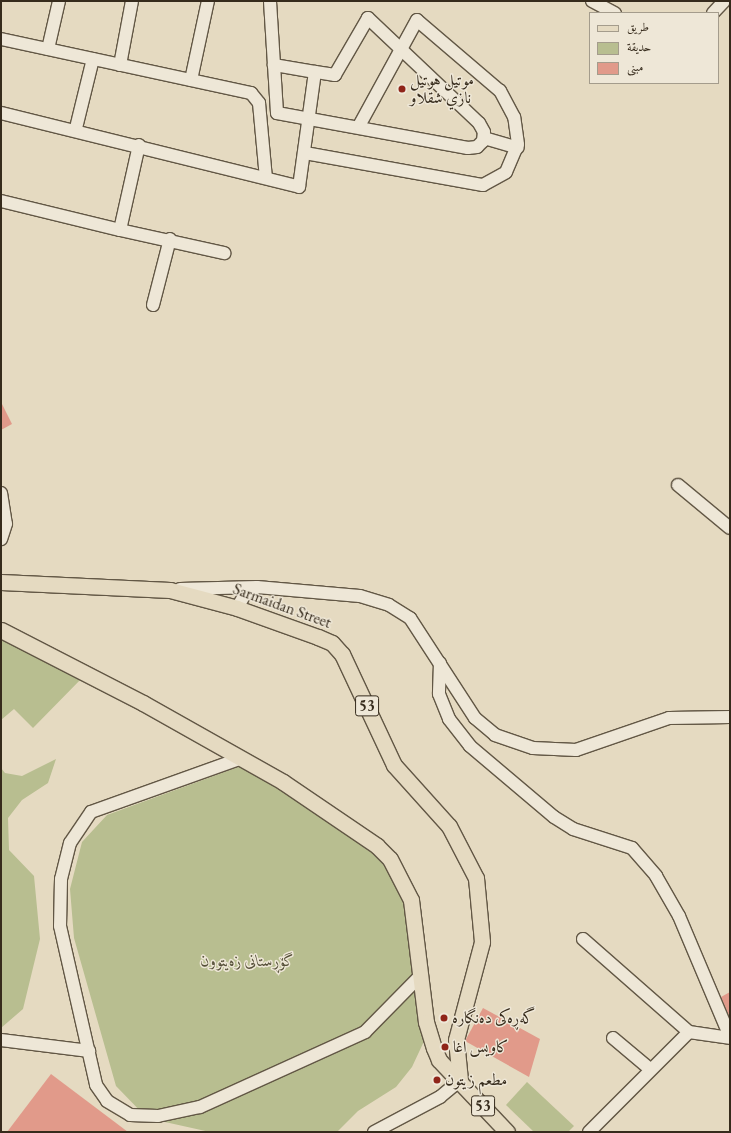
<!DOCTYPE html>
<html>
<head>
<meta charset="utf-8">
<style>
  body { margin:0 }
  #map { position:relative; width:731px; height:1133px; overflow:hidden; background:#e5dac1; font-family:"EB Garamond",Amiri,serif }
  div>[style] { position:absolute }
  .green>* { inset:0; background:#b8be90 }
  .building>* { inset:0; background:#e19a8a }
  .roads { filter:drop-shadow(1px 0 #625745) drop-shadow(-1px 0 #625745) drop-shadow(0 1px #625745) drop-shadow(0 -1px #625745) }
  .minor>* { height:12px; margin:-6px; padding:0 6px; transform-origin:6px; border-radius:6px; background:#eee7d7 }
  .major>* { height:15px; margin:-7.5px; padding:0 7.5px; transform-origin:7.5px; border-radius:7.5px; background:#e5dac1 }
  .dots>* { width:11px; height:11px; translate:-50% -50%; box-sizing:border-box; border:2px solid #eee7d7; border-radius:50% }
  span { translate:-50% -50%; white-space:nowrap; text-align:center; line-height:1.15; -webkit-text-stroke:3px #eee7d7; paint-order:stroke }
  .shield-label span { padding:1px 3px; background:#eee7d7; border:1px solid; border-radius:3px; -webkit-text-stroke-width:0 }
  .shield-label { font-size:15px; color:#362b1c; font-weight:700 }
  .poi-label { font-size:16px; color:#362b1c }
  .left { translate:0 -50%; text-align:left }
  .street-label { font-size:16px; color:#362b1c }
  .park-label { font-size:16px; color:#565039; font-style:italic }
  .frame { position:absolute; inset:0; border:2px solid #362b1c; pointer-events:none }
  .legend { position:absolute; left:589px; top:12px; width:130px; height:72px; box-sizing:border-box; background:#eee7d7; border:1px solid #a49c8c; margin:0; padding:5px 7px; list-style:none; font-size:12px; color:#362b1c }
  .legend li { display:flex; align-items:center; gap:8px; height:20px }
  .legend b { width:20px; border:1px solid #a49c8c }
</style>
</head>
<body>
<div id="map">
  <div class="green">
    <i style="clip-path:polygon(1px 630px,83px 677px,33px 728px,14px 709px,1px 720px)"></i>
    <i style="clip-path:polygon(56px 759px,48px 783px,22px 800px,8px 818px,9px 850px,34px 876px,40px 939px,23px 1009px,1px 1028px,1px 768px,5px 773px,22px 776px)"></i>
    <i style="clip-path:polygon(241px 766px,318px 808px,389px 861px,406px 897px,413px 977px,426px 1037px,412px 1067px,396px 1087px,358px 1111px,337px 1132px,210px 1132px,147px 1118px,116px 1086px,74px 938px,70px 889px,82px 842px,107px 815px)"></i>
    <i style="clip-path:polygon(527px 1082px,574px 1126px,568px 1132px,534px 1132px,506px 1105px)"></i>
  </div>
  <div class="building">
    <i style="clip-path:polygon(1px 402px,12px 424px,1px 430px)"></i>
    <i style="clip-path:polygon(730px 992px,730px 1018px,721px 997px)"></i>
    <i style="clip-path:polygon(483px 1008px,540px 1039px,529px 1077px,465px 1041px)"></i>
    <i style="clip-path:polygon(51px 1074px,128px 1132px,7px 1132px)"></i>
  </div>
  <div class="roads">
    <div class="minor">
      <i style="left:592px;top:1px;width:26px;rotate:28deg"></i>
      <i style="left:713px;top:13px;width:16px;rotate:-47deg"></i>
      <i style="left:1px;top:39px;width:256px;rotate:12.2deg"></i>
      <i style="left:251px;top:93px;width:13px;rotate:51deg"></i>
      <i style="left:259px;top:103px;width:75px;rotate:84.7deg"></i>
      <i style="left:48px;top:49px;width:49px;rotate:-77.1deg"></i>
      <i style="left:120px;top:65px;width:65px;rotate:-79.4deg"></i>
      <i style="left:274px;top:65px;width:48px;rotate:86.4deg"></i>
      <i style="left:277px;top:113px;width:194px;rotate:10.4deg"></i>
      <i style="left:468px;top:148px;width:9px;rotate:-6deg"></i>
      <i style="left:477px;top:147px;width:8px;rotate:-45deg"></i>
      <i style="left:483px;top:141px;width:9px;rotate:-84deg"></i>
      <i style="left:484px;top:132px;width:10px;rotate:-119deg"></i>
      <i style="left:479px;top:123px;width:153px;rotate:-136.6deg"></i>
      <i style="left:368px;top:18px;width:66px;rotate:120.1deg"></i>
      <i style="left:335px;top:75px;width:20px;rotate:-171deg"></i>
      <i style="left:191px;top:80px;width:81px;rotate:-77.9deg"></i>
      <i style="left:1px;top:113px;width:307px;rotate:13.9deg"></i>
      <i style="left:299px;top:187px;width:116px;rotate:-82.1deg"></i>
      <i style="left:315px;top:72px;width:42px;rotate:-170.3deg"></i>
      <i style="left:274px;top:65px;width:64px;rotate:-93.6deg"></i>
      <i style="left:76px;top:128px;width:71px;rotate:-76.2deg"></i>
      <i style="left:484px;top:138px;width:35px;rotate:16deg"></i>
      <i style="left:139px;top:145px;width:87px;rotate:102.6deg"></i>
      <i style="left:120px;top:230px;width:107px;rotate:12.5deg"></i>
      <i style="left:305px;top:153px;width:181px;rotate:10.2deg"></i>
      <i style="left:483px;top:185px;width:26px;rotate:-29deg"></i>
      <i style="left:506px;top:172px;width:30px;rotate:-67deg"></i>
      <i style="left:518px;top:144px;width:27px;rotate:-98deg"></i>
      <i style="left:514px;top:117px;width:30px;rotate:-118deg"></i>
      <i style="left:500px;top:91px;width:109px;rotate:-139.5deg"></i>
      <i style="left:417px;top:20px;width:121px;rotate:118.7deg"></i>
      <i style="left:1px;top:201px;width:122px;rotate:13.7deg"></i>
      <i style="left:153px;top:305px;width:68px;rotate:-75.6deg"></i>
      <i style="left:678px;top:485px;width:67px;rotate:39.6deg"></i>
      <i style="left:1px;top:493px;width:31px;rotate:81deg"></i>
      <i style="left:6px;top:524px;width:16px;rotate:108deg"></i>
      <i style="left:180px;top:589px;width:77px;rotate:-1.5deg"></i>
      <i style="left:257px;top:587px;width:103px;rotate:5deg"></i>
      <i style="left:360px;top:596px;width:30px;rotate:17deg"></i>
      <i style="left:389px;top:605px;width:25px;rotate:32deg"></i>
      <i style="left:410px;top:618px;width:119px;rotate:57deg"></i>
      <i style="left:475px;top:718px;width:26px;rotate:40deg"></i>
      <i style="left:495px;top:735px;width:40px;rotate:18.9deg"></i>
      <i style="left:533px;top:748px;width:43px;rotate:2.7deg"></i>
      <i style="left:576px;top:750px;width:98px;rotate:-19deg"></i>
      <i style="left:669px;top:718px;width:61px;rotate:-0.9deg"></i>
      <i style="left:237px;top:608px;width:16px;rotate:-60deg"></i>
      <i style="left:245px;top:594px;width:13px;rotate:-29deg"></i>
      <i style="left:440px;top:663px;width:31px;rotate:92deg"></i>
      <i style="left:439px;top:694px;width:27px;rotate:68deg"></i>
      <i style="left:449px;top:719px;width:34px;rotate:52deg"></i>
      <i style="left:470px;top:746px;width:110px;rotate:40.2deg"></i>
      <i style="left:554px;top:817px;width:22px;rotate:32deg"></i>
      <i style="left:573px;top:829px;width:62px;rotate:17.9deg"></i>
      <i style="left:632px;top:848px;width:37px;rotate:49deg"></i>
      <i style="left:656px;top:876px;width:46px;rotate:60.1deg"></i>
      <i style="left:679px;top:916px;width:131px;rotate:67.1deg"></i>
      <i style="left:239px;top:759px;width:157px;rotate:160.3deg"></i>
      <i style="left:91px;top:812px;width:37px;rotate:124deg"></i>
      <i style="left:70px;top:843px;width:37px;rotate:104deg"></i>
      <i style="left:61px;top:879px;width:47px;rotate:91.2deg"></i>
      <i style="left:60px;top:926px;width:163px;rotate:77.2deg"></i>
      <i style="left:96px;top:1085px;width:19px;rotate:55deg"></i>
      <i style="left:107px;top:1101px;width:27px;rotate:31deg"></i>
      <i style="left:130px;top:1115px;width:28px;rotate:2deg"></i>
      <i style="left:158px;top:1116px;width:43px;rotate:-12.1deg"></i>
      <i style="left:200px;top:1107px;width:181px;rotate:-24.4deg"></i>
      <i style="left:365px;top:1032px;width:80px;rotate:-45.5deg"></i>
      <i style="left:583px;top:939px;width:141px;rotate:41.3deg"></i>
      <i style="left:613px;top:1038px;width:48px;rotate:40deg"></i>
      <i style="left:1px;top:1040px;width:89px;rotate:7.1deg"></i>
      <i style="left:374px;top:1132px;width:75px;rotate:-27.9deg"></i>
      <i style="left:440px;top:1097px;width:26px;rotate:-40deg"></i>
      <i style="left:589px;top:1132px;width:141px;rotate:-45deg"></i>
      <i style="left:689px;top:1032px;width:41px;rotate:8.3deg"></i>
    </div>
    <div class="major">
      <i style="left:1px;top:582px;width:169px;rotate:2.7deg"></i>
      <i style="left:170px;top:590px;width:69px;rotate:15deg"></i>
      <i style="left:237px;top:608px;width:86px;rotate:19.7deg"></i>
      <i style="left:318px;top:637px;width:15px;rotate:23deg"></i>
      <i style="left:332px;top:643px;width:15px;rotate:48deg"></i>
      <i style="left:342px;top:654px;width:123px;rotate:64.9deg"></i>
      <i style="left:394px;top:765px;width:82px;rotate:48deg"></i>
      <i style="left:449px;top:826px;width:59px;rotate:62.6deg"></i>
      <i style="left:476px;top:878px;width:64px;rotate:84.6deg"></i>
      <i style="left:482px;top:942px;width:101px;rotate:104.9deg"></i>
      <i style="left:456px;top:1040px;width:40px;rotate:84.3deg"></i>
      <i style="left:1px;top:630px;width:160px;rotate:27.2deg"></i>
      <i style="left:143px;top:703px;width:161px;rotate:29.4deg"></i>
      <i style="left:283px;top:782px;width:114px;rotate:34.2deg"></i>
      <i style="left:377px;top:846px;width:18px;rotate:45deg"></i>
      <i style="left:390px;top:859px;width:46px;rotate:62.9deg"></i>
      <i style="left:411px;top:900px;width:123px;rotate:83deg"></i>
      <i style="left:426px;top:1022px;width:27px;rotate:73deg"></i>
      <i style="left:434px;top:1048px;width:13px;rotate:67deg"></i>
      <i style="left:439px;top:1060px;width:99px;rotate:46.6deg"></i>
    </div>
  </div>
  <div class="dots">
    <i style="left:402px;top:89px;background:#8f2418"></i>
    <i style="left:444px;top:1018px;background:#8f2418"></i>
    <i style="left:445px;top:1047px;background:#8f2418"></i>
    <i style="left:437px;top:1080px;background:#8f2418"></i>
  </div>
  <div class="shield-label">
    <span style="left:367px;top:706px">53</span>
    <span style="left:483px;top:1106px">53</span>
  </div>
  <div class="poi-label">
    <span class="left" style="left:410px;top:89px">موتيل هوتيل<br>نازي شقلاو</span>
    <span class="left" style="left:452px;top:1018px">گەڕەکی دەنگارە</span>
    <span class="left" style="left:453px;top:1047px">كاويس اغا</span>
    <span class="left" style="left:445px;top:1080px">مطعم زيتون</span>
  </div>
  <div class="street-label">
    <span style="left:282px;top:606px;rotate:20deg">Sarmaidan Street</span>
  </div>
  <div class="park-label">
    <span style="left:248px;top:961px">گۆڕستانی زەیتوون</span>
  </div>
  <div class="frame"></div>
  <ul class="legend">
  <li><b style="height:5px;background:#e5dac1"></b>طريق</li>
  <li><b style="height:11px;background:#b8be90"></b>حديقة</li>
  <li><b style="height:11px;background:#e19a8a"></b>مبنى</li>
  </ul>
</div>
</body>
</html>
